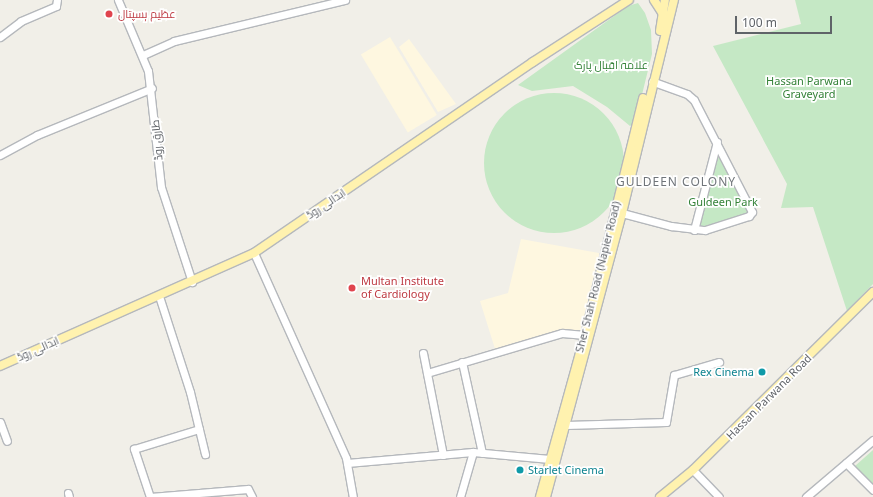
<!DOCTYPE html>
<html>
<head>
<meta charset="utf-8">
<style>
  body { margin:0 }
  #map { position:relative; width:873px; height:497px; overflow:hidden; background:#f1efe8; font-family:"Noto Sans",Cairo,sans-serif }
  div>[style] { position:absolute }
  .commercial>* { inset:0; background:#fef7e0; transform-origin:0 0 }
  .green>* { inset:0; background:#c5e8c5 }
  .round { border-radius:50% }
  .roads { filter:drop-shadow(1px 0 #b5b8bc) drop-shadow(-1px 0 #b5b8bc) drop-shadow(0 1px #b5b8bc) drop-shadow(0 -1px #b5b8bc) }
  .minor>* { height:7px; margin:-3.5px; padding:0 3.5px; transform-origin:3.5px; border-radius:3.5px; background:#fff }
  .major>* { height:8px; margin:-4px; padding:0 4px; transform-origin:4px; border-radius:4px; background:#fff2af }
  .dots>* { width:11px; height:11px; translate:-50% -50%; box-sizing:border-box; border:2px solid #fff; border-radius:50% }
  span { translate:-50% -50%; white-space:nowrap; text-align:center; line-height:1.15; -webkit-text-stroke:3.5px #fff; paint-order:stroke }
  .health-label { font-size:11px; color:#be3a42 }
  .left { translate:0 -50%; text-align:left }
  .park-label { font-size:11px; color:#348238 }
  .street-label { font-size:11px; color:#5f6368 }
  .culture-label { font-size:11px; color:#0d838f }
  .right { translate:-100% -50%; text-align:right }
  .neighbourhood-label { font-size:12px; color:#70757a; letter-spacing:1px }
  .scale { position:absolute; left:735px; top:16px; width:97px; height:18px; box-sizing:border-box; border:2px solid #5f6368; border-top:0; padding-left:5px; font-size:12px; line-height:14px; white-space:nowrap; color:#5f6368; -webkit-text-stroke:3px #fff; paint-order:stroke }
</style>
</head>
<body>
<div id="map">
  <div class="commercial">
    <i style="left:390px;top:37px;width:91px;height:34px;rotate:59deg"></i>
    <i style="clip-path:polygon(409px 39px,456px 104px,438px 112px,399px 47px)"></i>
    <i style="clip-path:polygon(521px 239px,610px 255px,588px 336px,562px 333px,496px 352px,480px 301px,508px 293px)"></i>
  </div>
  <div class="green">
    <i style="clip-path:polygon(795px 0,873px 0,873px 284px,847px 311px,813px 207px,781px 208px,787px 184px,713px 46px,801px 24px)"></i>
    <i style="clip-path:polygon(638px 3px,645px 13px,651px 30px,652px 54px,635px 123px,630px 126px,607px 107px,573px 86px,532px 91px,518px 85px,628px 6px)"></i>
    <i class="round" style="left:484px;top:93px;width:140px;height:140px"></i>
    <i style="clip-path:polygon(717px 142px,751px 206px,749px 216px,694px 230px)"></i>
    <i style="clip-path:polygon(873px 450px,873px 484px,855px 466px)"></i>
  </div>
  <div class="roads">
    <div class="minor">
      <i style="left:118px;top:0;width:77px;rotate:67.1deg"></i>
      <i style="left:148px;top:71px;width:117px;rotate:83.6deg"></i>
      <i style="left:161px;top:187px;width:100px;rotate:71.9deg"></i>
      <i style="left:0;top:37px;width:26px;rotate:-37deg"></i>
      <i style="left:21px;top:21px;width:38px;rotate:-23deg"></i>
      <i style="left:56px;top:6px;width:6px;rotate:-81deg"></i>
      <i style="left:143px;top:55px;width:34px;rotate:-24deg"></i>
      <i style="left:174px;top:41px;width:176px;rotate:-13.5deg"></i>
      <i style="left:0;top:155px;width:42px;rotate:-28.4deg"></i>
      <i style="left:37px;top:135px;width:124px;rotate:-22.2deg"></i>
      <i style="left:622px;top:213px;width:51px;rotate:14.9deg"></i>
      <i style="left:671px;top:226px;width:34px;rotate:7deg"></i>
      <i style="left:705px;top:230px;width:46px;rotate:-17.7deg"></i>
      <i style="left:749px;top:216px;width:5px;rotate:-53deg"></i>
      <i style="left:752px;top:212px;width:126px;rotate:-117.4deg"></i>
      <i style="left:694px;top:100px;width:9px;rotate:-139deg"></i>
      <i style="left:687px;top:94px;width:37px;rotate:-160deg"></i>
      <i style="left:694px;top:230px;width:91px;rotate:-75.4deg"></i>
      <i style="left:254px;top:253px;width:225px;rotate:65.8deg"></i>
      <i style="left:346px;top:458px;width:40px;rotate:80deg"></i>
      <i style="left:159px;top:296px;width:101px;rotate:72.1deg"></i>
      <i style="left:190px;top:392px;width:64px;rotate:76.4deg"></i>
      <i style="left:423px;top:353px;width:104px;rotate:78.9deg"></i>
      <i style="left:462px;top:362px;width:93px;rotate:77.6deg"></i>
      <i style="left:427px;top:373px;width:141px;rotate:-16.5deg"></i>
      <i style="left:562px;top:333px;width:23px;rotate:5deg"></i>
      <i style="left:0;top:422px;width:20px;rotate:70deg"></i>
      <i style="left:566px;top:425px;width:100px;rotate:-1.7deg"></i>
      <i style="left:666px;top:422px;width:48px;rotate:-80.3deg"></i>
      <i style="left:674px;top:375px;width:47px;rotate:-16.1deg"></i>
      <i style="left:347px;top:463px;width:126px;rotate:-5deg"></i>
      <i style="left:473px;top:452px;width:77px;rotate:5.2deg"></i>
      <i style="left:846px;top:463px;width:38px;rotate:45deg"></i>
      <i style="left:693px;top:470px;width:37px;rotate:46deg"></i>
      <i style="left:68px;top:493px;width:4px;rotate:76deg"></i>
      <i style="left:150px;top:497px;width:51px;rotate:-108.4deg"></i>
      <i style="left:134px;top:449px;width:68px;rotate:-17.1deg"></i>
      <i style="left:150px;top:497px;width:98px;rotate:-4.7deg"></i>
      <i style="left:248px;top:489px;width:9px;rotate:63deg"></i>
      <i style="left:460px;top:497px;width:47px;rotate:-73.9deg"></i>
      <i style="left:806px;top:497px;width:88px;rotate:-40.4deg"></i>
    </div>
    <div class="major">
      <i style="left:654px;top:0;width:17px;rotate:57deg"></i>
      <i style="left:660px;top:31px;width:31px;rotate:-81deg"></i>
      <i style="left:0;top:366px;width:278px;rotate:-24deg"></i>
      <i style="left:254px;top:253px;width:338px;rotate:-34.4deg"></i>
      <i style="left:533px;top:62px;width:114px;rotate:-32.9deg"></i>
      <i style="left:540px;top:497px;width:168px;rotate:-74.5deg"></i>
      <i style="left:585px;top:335px;width:244px;rotate:-76.2deg"></i>
      <i style="left:546px;top:497px;width:294px;rotate:-75deg"></i>
      <i style="left:622px;top:213px;width:219px;rotate:-76.3deg"></i>
      <i style="left:660px;top:497px;width:43px;rotate:-39.3deg"></i>
      <i style="left:693px;top:470px;width:253px;rotate:-44.7deg"></i>
    </div>
  </div>
  <div class="dots">
    <i style="left:109px;top:14px;background:#e0444e"></i>
    <i style="left:352px;top:288px;background:#e0444e"></i>
    <i style="left:762px;top:372px;background:#0f9aa8"></i>
    <i style="left:520px;top:470px;background:#0f9aa8"></i>
  </div>
  <div class="health-label">
    <span class="left" style="left:118px;top:14px">عظیم ہسپتال</span>
    <span class="left" style="left:361px;top:288px">Multan Institute<br>of Cardiology</span>
  </div>
  <div class="park-label">
    <span style="left:611px;top:65px">علامہ اقبال پارک</span>
    <span style="left:809px;top:88px">Hassan Parwana<br>Graveyard</span>
    <span style="left:723px;top:202px">Guldeen Park</span>
  </div>
  <div class="street-label">
    <span style="left:157px;top:140px;rotate:-95deg">طارق روڈ</span>
    <span style="left:326px;top:204px;rotate:-34deg">ابدالی روڈ</span>
    <span style="left:598px;top:277px;rotate:-76deg">Sher Shah Road (Napier Road)</span>
    <span style="left:38px;top:349px;rotate:-24deg">ابدالی روڈ</span>
    <span style="left:769px;top:397px;rotate:-45deg">Hassan Parwana Road</span>
  </div>
  <div class="culture-label">
    <span class="right" style="left:754px;top:372px">Rex Cinema</span>
    <span class="left" style="left:528px;top:470px">Starlet Cinema</span>
  </div>
  <div class="neighbourhood-label">
    <span style="left:676px;top:182px">GULDEEN COLONY</span>
  </div>
  <div class="scale">100 m</div>
</div>
</body>
</html>
